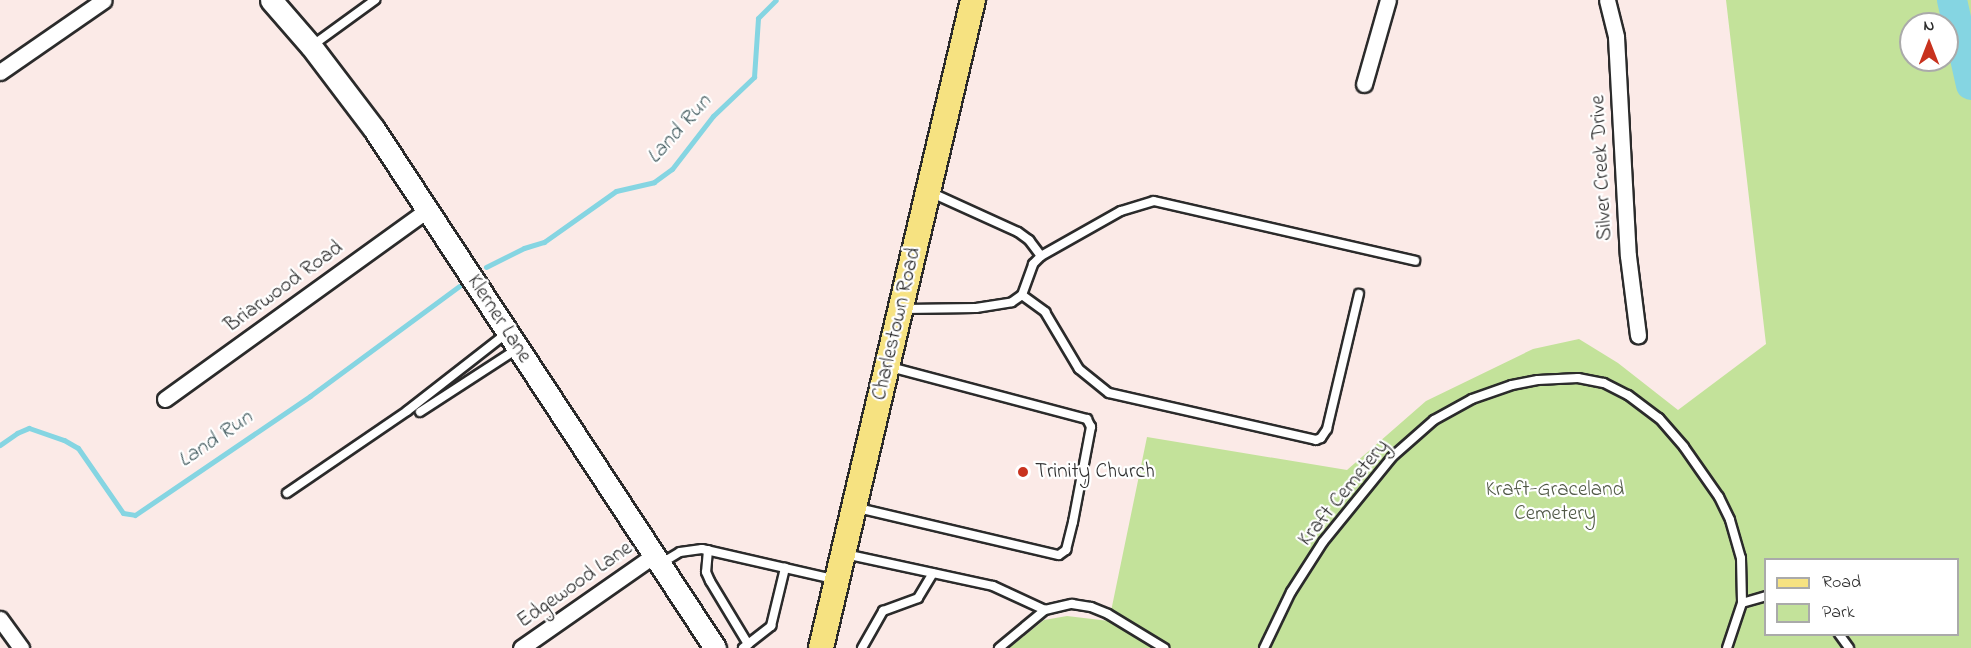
<!DOCTYPE html>
<html>
<head>
<meta charset="utf-8">
<style>
  body { margin:0 }
  #map { position:relative; width:1971px; height:648px; overflow:hidden; background:#fbeae7; font-family:"Indie Flower",sans-serif }
  div>[style] { position:absolute }
  .green>* { inset:0; background:#c3e29a }
  .stream>* { height:5px; margin:-2.5px; padding:0 2.5px; transform-origin:2.5px; border-radius:2.5px; background:#85d5e2 }
  .river>* { height:30px; margin:-15px; padding:0 15px; transform-origin:15px; border-radius:15px; background:#85d5e2 }
  .roads { filter:drop-shadow(2px 0 #2b2b2b) drop-shadow(-2px 0 #2b2b2b) drop-shadow(0 2px #2b2b2b) drop-shadow(0 -2px #2b2b2b) }
  .lane>* { height:8px; margin:-4px; padding:0 4px; transform-origin:4px; border-radius:4px; background:#fff }
  .street>* { height:15px; margin:-7.5px; padding:0 7.5px; transform-origin:7.5px; border-radius:7.5px; background:#fff }
  .secondary>* { height:21px; margin:-10.5px; padding:0 10.5px; transform-origin:10.5px; border-radius:10.5px; background:#fff }
  .primary>* { height:24px; margin:-12px; padding:0 12px; transform-origin:12px; border-radius:12px; background:#f6e281 }
  .dots>* { width:16px; height:16px; translate:-50% -50%; box-sizing:border-box; border:3px solid #fff; border-radius:50% }
  span { translate:-50% -50%; white-space:nowrap; text-align:center; line-height:1.15; -webkit-text-stroke:4.5px #fff; paint-order:stroke }
  .street-label { font-size:21px; color:#2b2b2b }
  .poi-label { font-size:21px; color:#2b2b2b }
  .left { translate:0 -50%; text-align:left }
  .park-label { font-size:21px; color:#515947 }
  .water-label { font-size:22px; color:#465e62; font-style:italic }
  .legend { position:absolute; left:1764px; top:558px; width:195px; height:78px; box-sizing:border-box; background:#fff; border:2px solid #aaa; margin:0; padding:8px 10px; list-style:none; font-size:18px; color:#2b2b2b }
  .legend li { display:flex; align-items:center; gap:12px; height:30px }
  .legend b { width:30px; border:2px solid #aaa }
  .north { position:absolute; left:1899px; top:12px; width:60px; height:60px; box-sizing:border-box; background:#fff; border:2px solid #aaa; border-radius:50%; rotate:0deg; font-size:16px; font-weight:700; line-height:24px; text-align:center; color:#2b2b2b }
  .north::after { content:''; display:block; margin:auto; width:21px; height:27px; background:#c8321e; clip-path:polygon(50% 0,100% 100%,50% 72%,0 100%) }
</style>
</head>
<body>
<div id="map">
  <div class="green">
    <i style="clip-path:polygon(evenodd,1726px 0,1971px 0,1971px 648px,1009px 648px,1044px 620px,1067px 616px,1109px 621px,1147px 437px,1347px 470px,1426px 401px,1533px 349px,1579px 339px,1618px 363px,1678px 410px,1766px 344px,1726px 0,1911px 24px,1947px 24px,1947px 60px,1911px 60px,1911px 24px,1726px 0,1766px 560px,1958px 560px,1958px 634px,1766px 634px,1766px 560px)"></i>
  </div>
  <div class="stream">
    <i style="left:486px;top:267px;width:42px;rotate:-26.6deg"></i>
    <i style="left:524px;top:248px;width:21px;rotate:-17deg"></i>
    <i style="left:544px;top:242px;width:88px;rotate:-35.3deg"></i>
    <i style="left:616px;top:191px;width:39px;rotate:-13deg"></i>
    <i style="left:654px;top:182px;width:22px;rotate:-36deg"></i>
    <i style="left:672px;top:169px;width:67px;rotate:-52.3deg"></i>
    <i style="left:713px;top:116px;width:57px;rotate:-43.6deg"></i>
    <i style="left:754px;top:77px;width:59px;rotate:-86.1deg"></i>
    <i style="left:758px;top:18px;width:25px;rotate:-45deg"></i>
    <i style="left:0;top:445px;width:21px;rotate:-35deg"></i>
    <i style="left:17px;top:433px;width:13px;rotate:-23deg"></i>
    <i style="left:29px;top:428px;width:37px;rotate:19deg"></i>
    <i style="left:64px;top:440px;width:16px;rotate:30deg"></i>
    <i style="left:78px;top:448px;width:79px;rotate:55.3deg"></i>
    <i style="left:123px;top:513px;width:12px;rotate:9deg"></i>
    <i style="left:135px;top:515px;width:212px;rotate:-34.2deg"></i>
    <i style="left:310px;top:396px;width:185px;rotate:-36.4deg"></i>
  </div>
  <div class="river">
    <i style="left:1952px;top:0;width:87px;rotate:77.4deg"></i>
  </div>
  <div class="roads">
    <div class="lane">
      <i style="left:313px;top:45px;width:77px;rotate:-36deg"></i>
      <i style="left:932px;top:193px;width:94px;rotate:24.4deg"></i>
      <i style="left:1018px;top:232px;width:14px;rotate:36deg"></i>
      <i style="left:1029px;top:240px;width:20px;rotate:53deg"></i>
      <i style="left:1022px;top:295px;width:29px;rotate:36deg"></i>
      <i style="left:1045px;top:312px;width:66px;rotate:59.2deg"></i>
      <i style="left:1079px;top:369px;width:38px;rotate:39deg"></i>
      <i style="left:1109px;top:393px;width:212px;rotate:12.8deg"></i>
      <i style="left:1316px;top:440px;width:5px;rotate:-22deg"></i>
      <i style="left:1321px;top:438px;width:11px;rotate:-56deg"></i>
      <i style="left:1327px;top:429px;width:139px;rotate:-76.7deg"></i>
      <i style="left:905px;top:309px;width:71px;rotate:-0.8deg"></i>
      <i style="left:976px;top:308px;width:36px;rotate:-9deg"></i>
      <i style="left:1012px;top:302px;width:12px;rotate:-35deg"></i>
      <i style="left:1022px;top:295px;width:33px;rotate:-70deg"></i>
      <i style="left:1033px;top:264px;width:11px;rotate:-45deg"></i>
      <i style="left:1041px;top:256px;width:92px;rotate:-29.4deg"></i>
      <i style="left:1121px;top:211px;width:34px;rotate:-17deg"></i>
      <i style="left:1154px;top:201px;width:268px;rotate:12.9deg"></i>
      <i style="left:420px;top:412px;width:116px;rotate:-33deg"></i>
      <i style="left:287px;top:493px;width:145px;rotate:-34.3deg"></i>
      <i style="left:407px;top:411px;width:127px;rotate:-38deg"></i>
      <i style="left:858px;top:508px;width:206px;rotate:13.2deg"></i>
      <i style="left:1059px;top:555px;width:9px;rotate:-36deg"></i>
      <i style="left:1066px;top:550px;width:29px;rotate:-76deg"></i>
      <i style="left:1073px;top:522px;width:97px;rotate:-79.3deg"></i>
      <i style="left:1091px;top:427px;width:9px;rotate:-117deg"></i>
      <i style="left:1087px;top:419px;width:204px;rotate:-165.2deg"></i>
      <i style="left:708px;top:550px;width:22px;rotate:95deg"></i>
      <i style="left:706px;top:572px;width:10px;rotate:66deg"></i>
      <i style="left:710px;top:581px;width:74px;rotate:58.9deg"></i>
      <i style="left:845px;top:554px;width:151px;rotate:12.2deg"></i>
      <i style="left:993px;top:586px;width:57px;rotate:24.8deg"></i>
      <i style="left:660px;top:564px;width:23px;rotate:-31deg"></i>
      <i style="left:680px;top:552px;width:22px;rotate:-8deg"></i>
      <i style="left:702px;top:549px;width:134px;rotate:12.9deg"></i>
      <i style="left:1839px;top:634px;width:17px;rotate:54deg"></i>
      <i style="left:743px;top:648px;width:36px;rotate:-38deg"></i>
      <i style="left:771px;top:626px;width:60px;rotate:-76.4deg"></i>
      <i style="left:862px;top:648px;width:43px;rotate:-60.4deg"></i>
      <i style="left:883px;top:611px;width:37px;rotate:-20deg"></i>
      <i style="left:918px;top:598px;width:29px;rotate:-59deg"></i>
      <i style="left:999px;top:648px;width:60px;rotate:-39.6deg"></i>
      <i style="left:1045px;top:610px;width:28px;rotate:-13deg"></i>
      <i style="left:1072px;top:604px;width:19px;rotate:9deg"></i>
      <i style="left:1091px;top:607px;width:18px;rotate:22deg"></i>
      <i style="left:1108px;top:614px;width:66px;rotate:31.3deg"></i>
      <i style="left:1264px;top:648px;width:62px;rotate:-64.3deg"></i>
      <i style="left:1291px;top:592px;width:59px;rotate:-57.4deg"></i>
      <i style="left:1323px;top:542px;width:109px;rotate:-50.9deg"></i>
      <i style="left:1392px;top:457px;width:56px;rotate:-41.4deg"></i>
      <i style="left:1434px;top:420px;width:43px;rotate:-28.9deg"></i>
      <i style="left:1472px;top:399px;width:42px;rotate:-19.3deg"></i>
      <i style="left:1512px;top:385px;width:26px;rotate:-11deg"></i>
      <i style="left:1538px;top:380px;width:40px;rotate:-2.9deg"></i>
      <i style="left:1578px;top:378px;width:26px;rotate:11deg"></i>
      <i style="left:1604px;top:383px;width:27px;rotate:27deg"></i>
      <i style="left:1628px;top:395px;width:39px;rotate:37deg"></i>
      <i style="left:1659px;top:418px;width:38px;rotate:49deg"></i>
      <i style="left:1684px;top:447px;width:61px;rotate:55deg"></i>
      <i style="left:1719px;top:497px;width:25px;rotate:64deg"></i>
      <i style="left:1730px;top:520px;width:40px;rotate:74deg"></i>
      <i style="left:1741px;top:558px;width:45px;rotate:88.7deg"></i>
      <i style="left:1727px;top:648px;width:47px;rotate:-71.6deg"></i>
      <i style="left:1742px;top:603px;width:25px;rotate:-16deg"></i>
    </div>
    <div class="street">
      <i style="left:1607px;top:0;width:38px;rotate:76deg"></i>
      <i style="left:1616px;top:37px;width:219px;rotate:86.9deg"></i>
      <i style="left:1628px;top:256px;width:80px;rotate:82.8deg"></i>
      <i style="left:0;top:72px;width:126px;rotate:-34.7deg"></i>
      <i style="left:1364px;top:84px;width:87px;rotate:-74.1deg"></i>
      <i style="left:165px;top:399px;width:324px;rotate:-35.8deg"></i>
      <i style="left:0;top:619px;width:36px;rotate:54deg"></i>
      <i style="left:521px;top:648px;width:161px;rotate:-34.9deg"></i>
    </div>
    <div class="secondary">
      <i style="left:271px;top:0;width:61px;rotate:49deg"></i>
      <i style="left:311px;top:46px;width:104px;rotate:52.8deg"></i>
      <i style="left:374px;top:129px;width:621px;rotate:56.69deg"></i>
    </div>
    <div class="primary">
      <i style="left:821px;top:648px;width:666px;rotate:-76.8deg"></i>
    </div>
  </div>
  <div class="dots">
    <i style="left:1023px;top:472px;background:#c8321e"></i>
  </div>
  <div class="street-label">
    <span style="left:1602px;top:168px;rotate:-93deg">Silver Creek Drive</span>
    <span style="left:284px;top:287px;rotate:-36deg">Briarwood Road</span>
    <span style="left:499px;top:319px;rotate:57deg">Klerner Lane</span>
    <span style="left:897px;top:324px;rotate:-77deg">Charlestown Road</span>
    <span style="left:1344px;top:493px;rotate:-51deg">Kraft Cemetery</span>
    <span style="left:575px;top:585px;rotate:-35deg">Edgewood Lane</span>
  </div>
  <div class="poi-label">
    <span class="left" style="left:1035px;top:472px">Trinity Church</span>
  </div>
  <div class="park-label">
    <span style="left:1555px;top:502px">Kraft-Graceland<br>Cemetery</span>
  </div>
  <div class="water-label">
    <span style="left:680px;top:130px;rotate:-48deg">Land Run</span>
    <span style="left:216px;top:440px;rotate:-34deg">Land Run</span>
  </div>
  <ul class="legend">
  <li><b style="height:8px;background:#f6e281"></b>Road</li>
  <li><b style="height:16px;background:#c3e29a"></b>Park</li>
  </ul>
  <div class="north">N</div>
</div>
</body>
</html>
